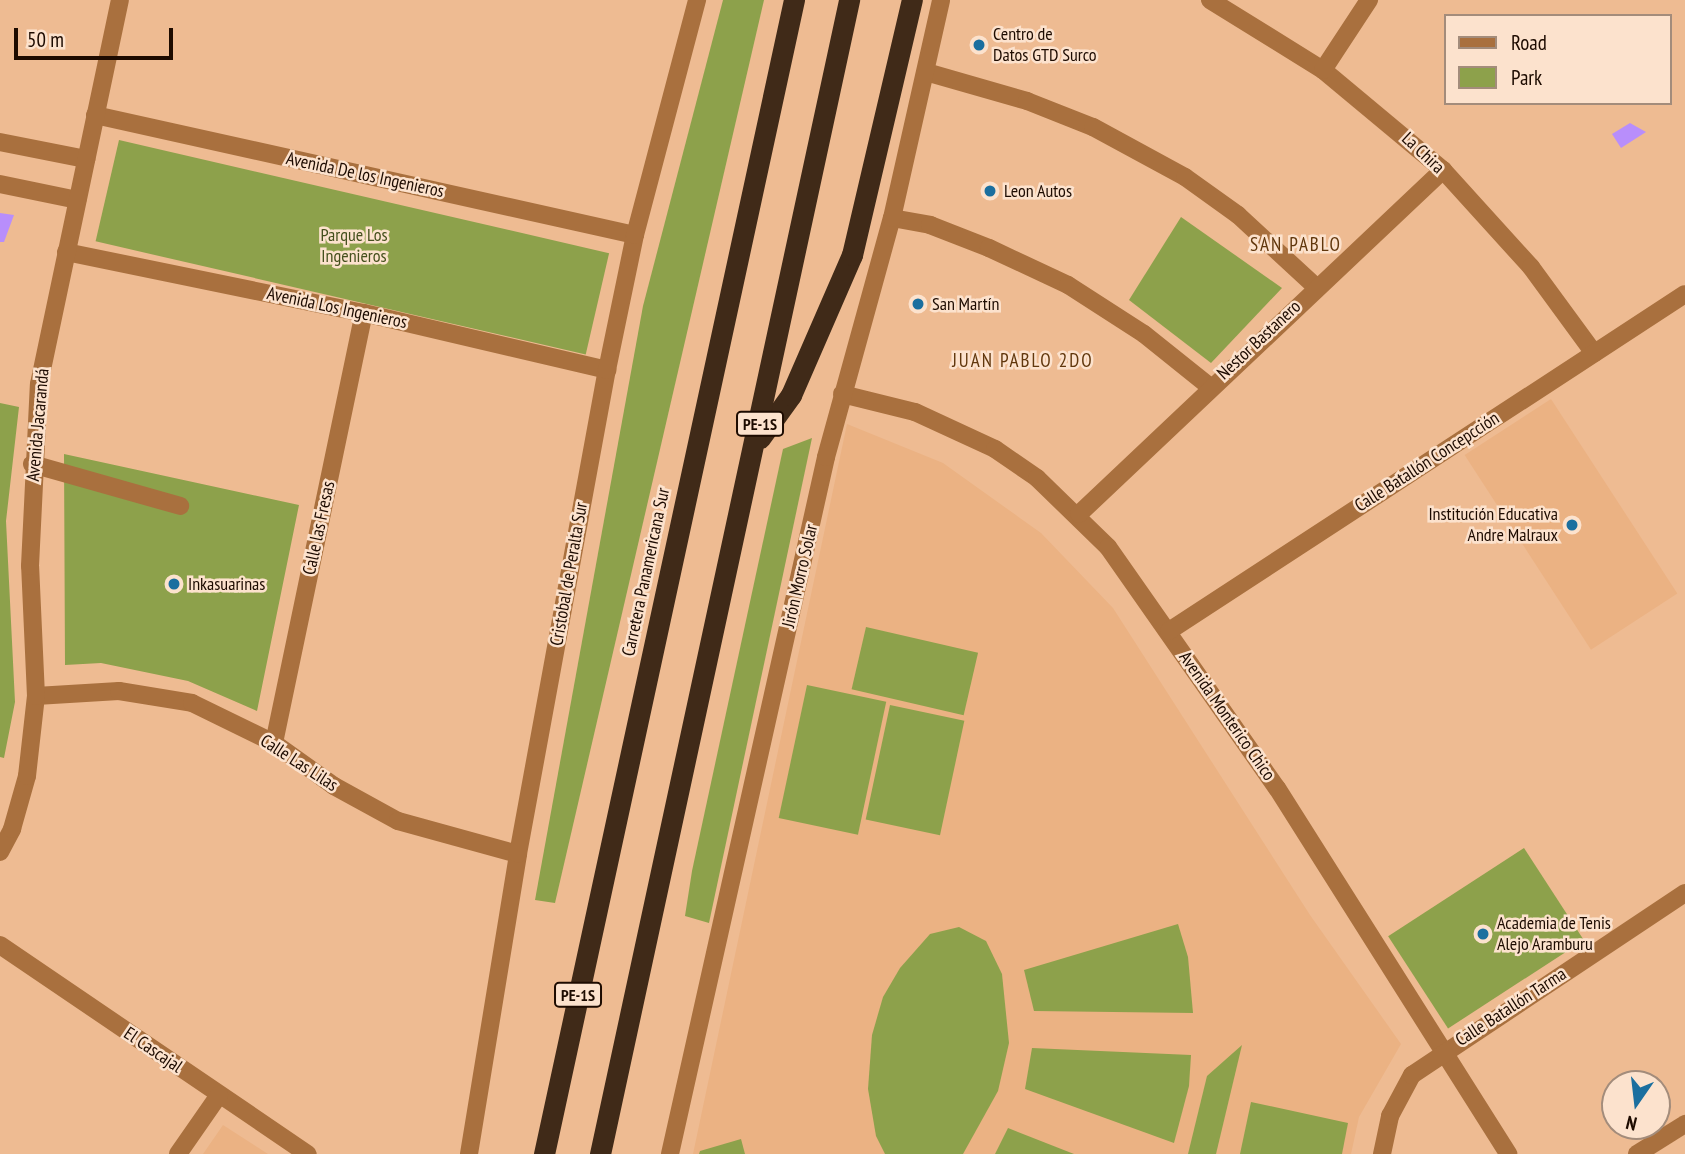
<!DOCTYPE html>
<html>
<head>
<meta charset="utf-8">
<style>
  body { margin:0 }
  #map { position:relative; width:1685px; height:1154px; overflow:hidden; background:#eebb92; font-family:"PT Sans Narrow",sans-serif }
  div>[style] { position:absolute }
  .built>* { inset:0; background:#ebb283; transform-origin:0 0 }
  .green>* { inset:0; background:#8da14b; transform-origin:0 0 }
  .water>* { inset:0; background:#b88efb }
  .minor>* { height:18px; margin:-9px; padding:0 9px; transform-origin:9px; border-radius:9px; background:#a9703e }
  .highway>* { height:21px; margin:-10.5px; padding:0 10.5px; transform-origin:10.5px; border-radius:10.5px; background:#402a18 }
  .dots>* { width:19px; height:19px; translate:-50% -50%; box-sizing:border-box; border:4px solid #fce2cd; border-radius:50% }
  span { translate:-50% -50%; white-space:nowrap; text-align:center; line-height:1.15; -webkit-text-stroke:5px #fce2cd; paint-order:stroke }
  .shield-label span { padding:2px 5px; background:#fce2cd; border:2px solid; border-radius:5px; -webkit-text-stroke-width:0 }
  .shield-label { font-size:16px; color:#1d0b00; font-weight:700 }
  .poi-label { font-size:18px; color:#1d0b00 }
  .left { translate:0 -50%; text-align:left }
  .right { translate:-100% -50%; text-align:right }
  .street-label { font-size:18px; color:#1d0b00 }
  .park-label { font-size:18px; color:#45501d }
  .neighbourhood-label { font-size:19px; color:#61370c; letter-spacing:2px }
  .legend { position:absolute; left:1444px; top:14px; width:228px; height:91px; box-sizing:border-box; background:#fce2cd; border:2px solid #a38c7b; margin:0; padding:9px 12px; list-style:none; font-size:21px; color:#1d0b00 }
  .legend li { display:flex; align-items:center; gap:14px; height:35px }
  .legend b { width:35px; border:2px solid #a38c7b }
  .north { position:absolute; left:1601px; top:1070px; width:70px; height:70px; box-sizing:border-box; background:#fce2cd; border:2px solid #a38c7b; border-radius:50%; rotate:194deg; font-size:19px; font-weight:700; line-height:28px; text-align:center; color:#1d0b00 }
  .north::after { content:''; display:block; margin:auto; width:24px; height:32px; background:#1b6f9f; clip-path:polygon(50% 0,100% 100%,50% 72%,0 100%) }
  .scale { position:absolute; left:14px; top:28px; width:159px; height:32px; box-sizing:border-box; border:4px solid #1d0b00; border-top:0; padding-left:9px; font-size:21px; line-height:24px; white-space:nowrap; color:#1d0b00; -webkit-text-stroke:5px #fce2cd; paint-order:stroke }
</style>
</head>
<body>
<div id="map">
  <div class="built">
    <i style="left:1551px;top:399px;width:232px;height:103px;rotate:57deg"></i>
    <i style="clip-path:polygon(847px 424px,943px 463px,1041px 533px,1113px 608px,1310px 915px,1401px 1044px,1359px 1117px,1351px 1154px,693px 1154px)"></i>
    <i style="clip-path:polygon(223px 1125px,268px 1154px,203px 1154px)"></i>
  </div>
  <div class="green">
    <i style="clip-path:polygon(723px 0,764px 0,555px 903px,535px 900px,643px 306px)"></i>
    <i style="left:119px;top:140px;width:503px;height:104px;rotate:13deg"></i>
    <i style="clip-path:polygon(1181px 217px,1282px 288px,1211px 363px,1129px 300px)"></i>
    <i style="clip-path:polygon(0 403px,19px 407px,6px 521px,15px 702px,4px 758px,0 757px)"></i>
    <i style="clip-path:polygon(812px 438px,709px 923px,685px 916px,692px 871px,783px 449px)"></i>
    <i style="clip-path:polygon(64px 454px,299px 505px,257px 711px,188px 681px,101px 663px,65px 665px)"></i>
    <i style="left:866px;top:627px;width:115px;height:64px;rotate:13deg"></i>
    <i style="left:807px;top:685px;width:81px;height:136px;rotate:12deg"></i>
    <i style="left:890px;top:705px;width:76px;height:117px;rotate:12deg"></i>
    <i style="left:1524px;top:848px;width:110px;height:162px;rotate:57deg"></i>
    <i style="clip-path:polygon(1178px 924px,1188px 957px,1193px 1013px,1034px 1011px,1024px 970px)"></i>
    <i style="clip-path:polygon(959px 927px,986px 941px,1002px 974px,1009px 1043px,998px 1091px,963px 1154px,885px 1154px,876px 1136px,868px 1089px,872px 1035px,883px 997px,900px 968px,930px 934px)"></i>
    <i style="clip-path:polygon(1242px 1045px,1216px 1154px,1188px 1154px,1207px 1076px)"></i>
    <i style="clip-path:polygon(1032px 1048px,1191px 1055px,1189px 1086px,1174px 1143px,1025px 1089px)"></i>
    <i style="clip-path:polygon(1251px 1102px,1348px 1123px,1342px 1154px,1240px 1154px)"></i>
    <i style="clip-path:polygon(1008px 1128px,1074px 1154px,995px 1154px)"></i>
    <i style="clip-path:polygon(741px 1139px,745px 1154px,699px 1154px,700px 1151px)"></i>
  </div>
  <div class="water">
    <i style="clip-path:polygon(1630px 123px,1646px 132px,1621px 148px,1612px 134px)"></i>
    <i style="clip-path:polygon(0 213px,14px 215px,4px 242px,0 242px)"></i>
  </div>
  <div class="minor">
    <i style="left:1210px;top:0;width:133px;rotate:31.8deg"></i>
    <i style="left:1323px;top:70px;width:156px;rotate:39.8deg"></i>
    <i style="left:1443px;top:170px;width:131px;rotate:47.8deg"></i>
    <i style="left:1531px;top:267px;width:107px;rotate:53.8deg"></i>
    <i style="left:1323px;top:70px;width:84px;rotate:-56.7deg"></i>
    <i style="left:926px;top:72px;width:105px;rotate:16deg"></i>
    <i style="left:1027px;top:101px;width:71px;rotate:21.5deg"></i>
    <i style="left:1093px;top:127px;width:105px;rotate:28.5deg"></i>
    <i style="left:1185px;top:177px;width:65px;rotate:35.6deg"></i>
    <i style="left:1238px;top:215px;width:106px;rotate:42.7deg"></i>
    <i style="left:95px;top:115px;width:553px;rotate:12.53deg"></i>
    <i style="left:0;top:142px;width:88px;rotate:11.2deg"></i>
    <i style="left:0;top:184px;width:79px;rotate:11.7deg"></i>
    <i style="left:892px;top:218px;width:39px;rotate:10deg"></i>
    <i style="left:930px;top:225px;width:63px;rotate:21.3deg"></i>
    <i style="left:989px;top:248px;width:87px;rotate:25.1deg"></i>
    <i style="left:1068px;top:285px;width:90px;rotate:32.8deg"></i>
    <i style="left:1144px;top:334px;width:83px;rotate:38.7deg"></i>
    <i style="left:66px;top:252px;width:304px;rotate:11.6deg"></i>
    <i style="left:364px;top:313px;width:250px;rotate:13.2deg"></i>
    <i style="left:842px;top:394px;width:75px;rotate:13.9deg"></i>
    <i style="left:915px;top:412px;width:88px;rotate:24.8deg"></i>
    <i style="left:995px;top:449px;width:51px;rotate:34.6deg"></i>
    <i style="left:1037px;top:478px;width:99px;rotate:44.2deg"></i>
    <i style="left:1108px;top:547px;width:294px;rotate:55deg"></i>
    <i style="left:1277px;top:788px;width:433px;rotate:57.7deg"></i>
    <i style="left:32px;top:464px;width:154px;rotate:15.8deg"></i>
    <i style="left:1079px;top:514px;width:501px;rotate:-43.38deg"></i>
    <i style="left:1169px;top:631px;width:616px;rotate:-33.15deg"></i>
    <i style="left:36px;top:696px;width:83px;rotate:-3.4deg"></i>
    <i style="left:119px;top:691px;width:74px;rotate:9.3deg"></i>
    <i style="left:192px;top:703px;width:91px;rotate:26deg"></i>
    <i style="left:274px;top:743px;width:74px;rotate:35.6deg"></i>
    <i style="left:334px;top:786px;width:73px;rotate:28.7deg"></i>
    <i style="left:398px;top:821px;width:124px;rotate:15.4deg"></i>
    <i style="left:274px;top:743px;width:439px;rotate:-78.2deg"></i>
    <i style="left:0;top:852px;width:26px;rotate:-62deg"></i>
    <i style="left:12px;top:829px;width:55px;rotate:-74.2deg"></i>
    <i style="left:27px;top:776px;width:81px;rotate:-83.6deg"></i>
    <i style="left:36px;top:696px;width:130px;rotate:-92.6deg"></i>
    <i style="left:30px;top:566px;width:182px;rotate:-87.2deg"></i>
    <i style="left:39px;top:384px;width:392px;rotate:-78.1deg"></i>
    <i style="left:0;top:945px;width:372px;rotate:34.2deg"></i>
    <i style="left:178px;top:1154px;width:72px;rotate:-55.2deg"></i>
    <i style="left:469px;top:1154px;width:304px;rotate:-80.7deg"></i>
    <i style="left:518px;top:854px;width:492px;rotate:-79.6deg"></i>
    <i style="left:607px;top:370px;width:138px;rotate:-78.3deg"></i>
    <i style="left:635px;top:235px;width:243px;rotate:-75.2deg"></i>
    <i style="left:670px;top:1154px;width:714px;rotate:-77.38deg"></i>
    <i style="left:826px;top:457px;width:248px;rotate:-74.6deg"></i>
    <i style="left:892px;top:218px;width:223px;rotate:-77.3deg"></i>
    <i style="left:1382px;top:1154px;width:39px;rotate:-78deg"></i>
    <i style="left:1390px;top:1116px;width:47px;rotate:-61.8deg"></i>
    <i style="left:1412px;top:1075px;width:328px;rotate:-33.7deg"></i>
    <i style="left:1637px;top:1154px;width:57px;rotate:-32deg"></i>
  </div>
  <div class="highway">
    <i style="left:760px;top:438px;width:53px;rotate:-54.2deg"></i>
    <i style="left:791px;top:395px;width:153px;rotate:-66.5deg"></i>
    <i style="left:852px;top:255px;width:262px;rotate:-76.8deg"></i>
    <i style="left:544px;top:1154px;width:1181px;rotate:-77.78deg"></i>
    <i style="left:600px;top:1154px;width:1181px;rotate:-77.82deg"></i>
  </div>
  <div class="dots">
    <i style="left:979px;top:45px;background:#1b6f9f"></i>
    <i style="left:990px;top:191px;background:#1b6f9f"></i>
    <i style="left:918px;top:304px;background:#1b6f9f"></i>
    <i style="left:1572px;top:525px;background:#1b6f9f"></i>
    <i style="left:174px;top:584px;background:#1b6f9f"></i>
    <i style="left:1483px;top:934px;background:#1b6f9f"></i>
  </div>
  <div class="shield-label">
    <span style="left:760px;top:424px">PE-1S</span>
    <span style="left:578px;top:995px">PE-1S</span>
  </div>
  <div class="poi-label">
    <span class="left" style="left:993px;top:45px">Centro de<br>Datos GTD Surco</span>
    <span class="left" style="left:1004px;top:191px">Leon Autos</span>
    <span class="left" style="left:932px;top:304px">San Martín</span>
    <span class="right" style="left:1558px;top:525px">Institución Educativa<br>Andre Malraux</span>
    <span class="left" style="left:188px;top:584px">Inkasuarinas</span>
    <span class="left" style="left:1497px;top:934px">Academia de Tenis<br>Alejo Aramburu</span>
  </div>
  <div class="street-label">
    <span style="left:1423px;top:153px;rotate:43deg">La Chira</span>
    <span style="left:365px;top:175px;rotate:12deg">Avenida De los Ingenieros</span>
    <span style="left:337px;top:308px;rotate:12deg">Avenida Los Ingenieros</span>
    <span style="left:1259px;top:340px;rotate:-43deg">Nestor Bastanero</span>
    <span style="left:38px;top:425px;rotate:-85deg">Avenida Jacarandá</span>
    <span style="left:1427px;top:462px;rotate:-33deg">Calle Batallón Concepcción</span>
    <span style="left:319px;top:528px;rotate:-78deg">Calle las Fresas</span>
    <span style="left:646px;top:572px;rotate:-78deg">Carretera Panamericana Sur</span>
    <span style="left:569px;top:574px;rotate:-80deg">Cristobal de Peralta Sur</span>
    <span style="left:800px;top:576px;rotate:-77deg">Jirón Morro Solar</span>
    <span style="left:1227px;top:716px;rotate:55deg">Avenida Monterico Chico</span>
    <span style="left:299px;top:763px;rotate:33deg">Calle Las Lilas</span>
    <span style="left:1511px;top:1007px;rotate:-33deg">Calle Batallón Tarma</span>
    <span style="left:153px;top:1050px;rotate:34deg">El Cascajal</span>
  </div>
  <div class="park-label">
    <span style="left:354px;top:246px">Parque Los<br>Ingenieros</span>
  </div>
  <div class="neighbourhood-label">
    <span style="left:1296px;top:245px">SAN PABLO</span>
    <span style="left:1023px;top:361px">JUAN PABLO 2DO</span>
  </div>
  <ul class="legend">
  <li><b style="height:9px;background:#a9703e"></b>Road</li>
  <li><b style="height:19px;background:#8da14b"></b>Park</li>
  </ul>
  <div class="north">N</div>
  <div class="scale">50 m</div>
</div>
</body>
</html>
